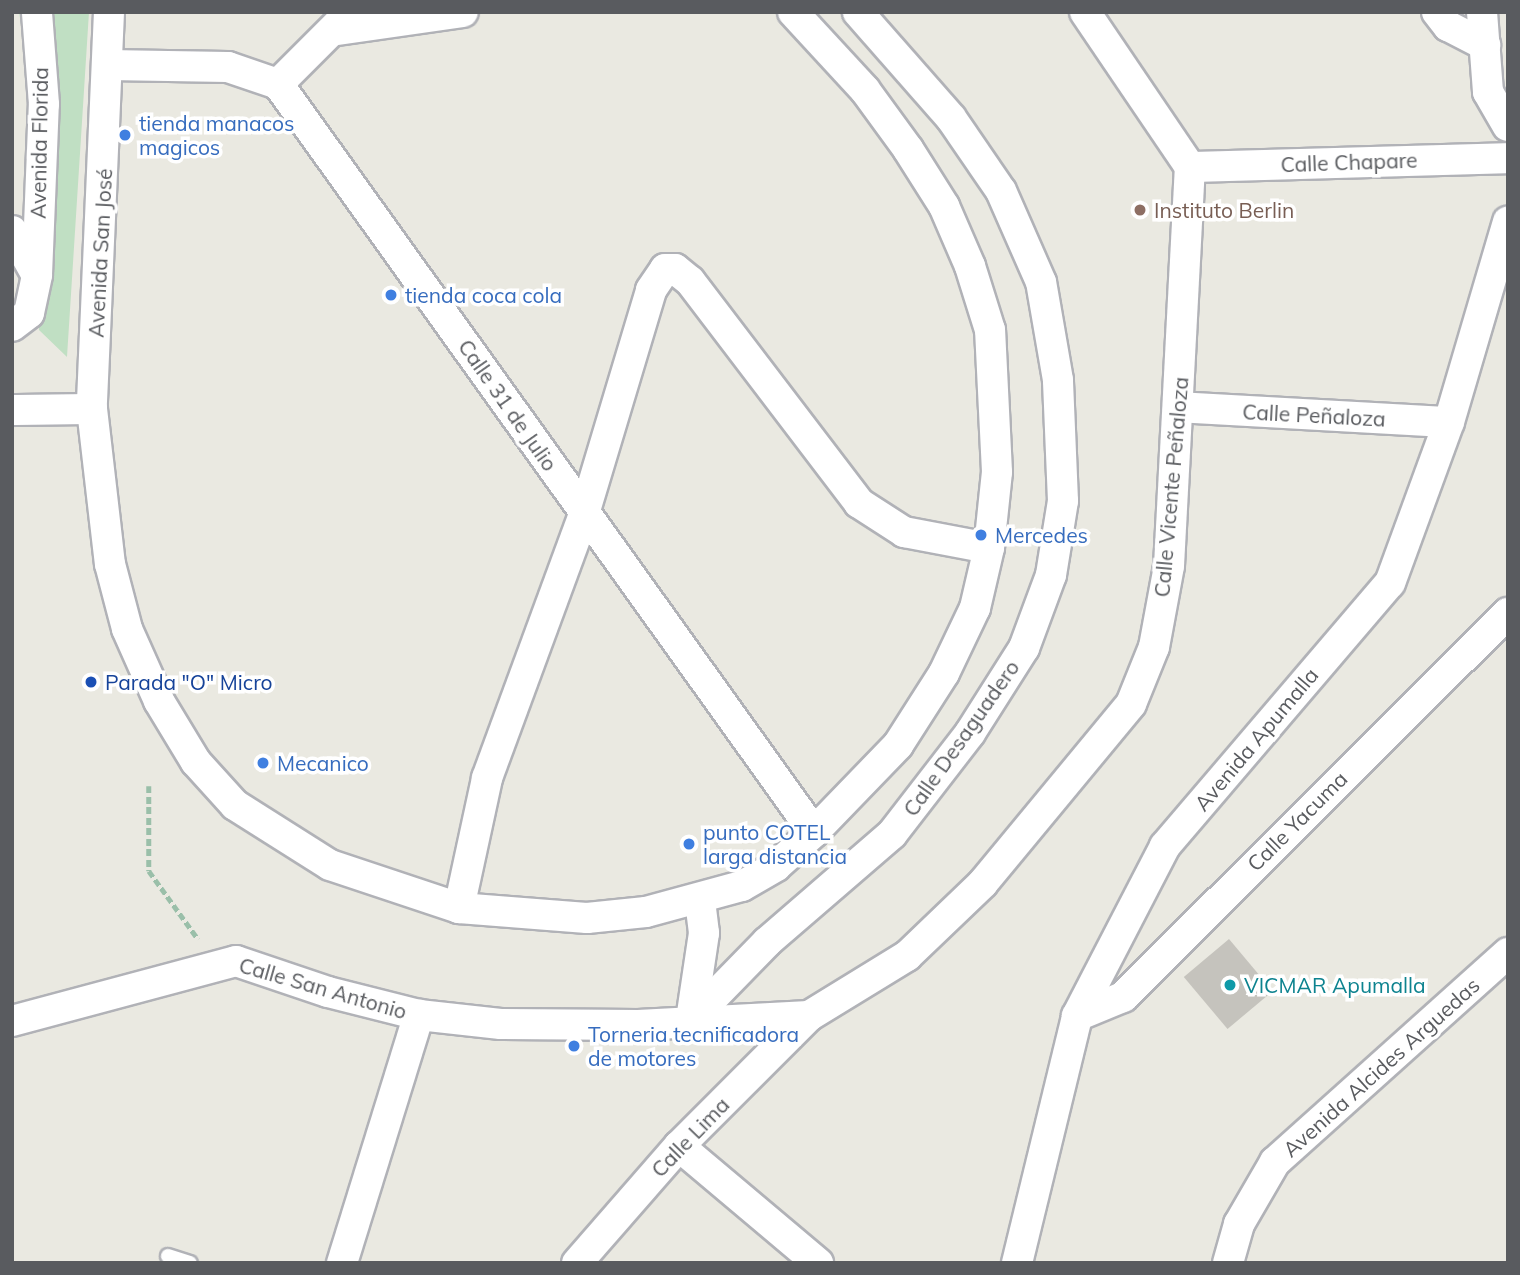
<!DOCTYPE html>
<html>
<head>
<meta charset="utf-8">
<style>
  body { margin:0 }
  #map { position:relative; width:1520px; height:1275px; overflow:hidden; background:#eae9e1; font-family:Mulish,sans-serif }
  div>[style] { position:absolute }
  .green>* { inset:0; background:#c0dfc3 }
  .building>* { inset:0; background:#c5c3bd; transform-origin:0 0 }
  .path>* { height:4.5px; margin-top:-2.25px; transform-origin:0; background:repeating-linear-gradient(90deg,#9abfa9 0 7px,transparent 0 10.5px) }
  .roads { filter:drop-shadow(2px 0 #b1b2b7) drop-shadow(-2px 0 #b1b2b7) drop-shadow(0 2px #b1b2b7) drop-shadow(0 -2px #b1b2b7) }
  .lane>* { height:14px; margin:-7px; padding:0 7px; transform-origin:7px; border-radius:7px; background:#fff }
  .street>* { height:30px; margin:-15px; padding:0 15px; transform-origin:15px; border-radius:15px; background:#fff }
  .dots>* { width:19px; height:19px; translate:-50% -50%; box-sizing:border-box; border:4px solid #fff; border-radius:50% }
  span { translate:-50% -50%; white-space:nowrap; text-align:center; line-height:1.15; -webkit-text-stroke:7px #fff; paint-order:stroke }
  .shop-label { font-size:21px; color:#366cbe }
  .left { translate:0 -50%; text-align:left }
  .street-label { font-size:21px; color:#595b5f }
  .education-label { font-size:21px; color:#785e54 }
  .transit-label { font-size:21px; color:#164399 }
  .culture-label { font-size:21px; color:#0d838f }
  .frame { position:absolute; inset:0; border:14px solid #595b5f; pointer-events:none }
</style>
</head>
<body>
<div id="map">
  <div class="green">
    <i style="clip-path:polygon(19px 12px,89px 12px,67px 357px,39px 330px,38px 131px)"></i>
  </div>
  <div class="building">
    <i style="left:1229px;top:939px;width:68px;height:59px;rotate:50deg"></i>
  </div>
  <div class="path">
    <i style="left:149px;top:786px;width:85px;rotate:90deg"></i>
    <i style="left:149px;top:871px;width:84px;rotate:54.2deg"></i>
  </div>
  <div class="roads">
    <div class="lane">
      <i style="left:168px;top:1256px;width:23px;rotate:18deg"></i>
    </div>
    <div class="street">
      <i style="left:109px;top:12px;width:397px;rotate:92.5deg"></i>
      <i style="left:92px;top:409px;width:156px;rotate:83.4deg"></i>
      <i style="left:110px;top:564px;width:67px;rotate:75.3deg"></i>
      <i style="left:127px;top:629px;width:79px;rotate:66deg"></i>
      <i style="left:159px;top:701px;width:71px;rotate:58.8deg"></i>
      <i style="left:196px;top:762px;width:58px;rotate:47.8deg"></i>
      <i style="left:235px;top:805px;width:112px;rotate:32.3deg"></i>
      <i style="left:330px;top:865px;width:136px;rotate:18.4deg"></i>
      <i style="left:459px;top:908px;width:128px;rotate:4.5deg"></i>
      <i style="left:587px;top:918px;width:59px;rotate:-5.8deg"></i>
      <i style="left:646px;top:912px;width:99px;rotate:-15.2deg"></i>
      <i style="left:742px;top:886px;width:39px;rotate:-30deg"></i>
      <i style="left:776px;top:866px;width:51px;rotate:-41.8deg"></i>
      <i style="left:814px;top:832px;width:121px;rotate:-46deg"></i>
      <i style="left:898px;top:745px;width:85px;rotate:-57.4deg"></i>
      <i style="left:944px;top:673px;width:72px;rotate:-64.5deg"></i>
      <i style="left:975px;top:608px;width:62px;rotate:-76.9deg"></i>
      <i style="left:989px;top:548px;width:76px;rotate:-84deg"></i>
      <i style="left:997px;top:472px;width:142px;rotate:-92.8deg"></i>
      <i style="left:990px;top:330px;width:67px;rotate:-107.4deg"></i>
      <i style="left:970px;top:266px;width:65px;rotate:-113.4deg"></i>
      <i style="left:944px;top:206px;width:67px;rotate:-122.3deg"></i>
      <i style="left:908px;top:149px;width:73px;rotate:-126.1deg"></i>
      <i style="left:865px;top:90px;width:106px;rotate:-132.7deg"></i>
      <i style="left:1437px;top:12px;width:18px;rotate:52deg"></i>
      <i style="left:1448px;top:26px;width:42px;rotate:27.2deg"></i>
      <i style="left:1482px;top:12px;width:80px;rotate:85.7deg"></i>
      <i style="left:1488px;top:92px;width:39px;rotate:60deg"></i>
      <i style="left:337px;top:30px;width:127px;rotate:-8.1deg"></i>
      <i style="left:108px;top:65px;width:120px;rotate:1deg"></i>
      <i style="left:228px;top:67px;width:53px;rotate:18.8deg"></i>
      <i style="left:278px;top:84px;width:920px;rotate:54.38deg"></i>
      <i style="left:278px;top:84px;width:98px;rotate:-45deg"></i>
      <i style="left:1190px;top:167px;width:318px;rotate:-1.6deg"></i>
      <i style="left:12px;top:231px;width:49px;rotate:60.8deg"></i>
      <i style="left:12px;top:326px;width:21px;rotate:-37deg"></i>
      <i style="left:29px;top:313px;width:39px;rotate:-78deg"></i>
      <i style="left:37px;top:275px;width:171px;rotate:-87.7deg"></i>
      <i style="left:44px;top:104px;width:92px;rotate:-94.4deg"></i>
      <i style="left:1178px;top:407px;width:271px;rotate:3.2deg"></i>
      <i style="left:12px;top:410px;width:80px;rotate:-0.7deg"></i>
      <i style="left:459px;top:908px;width:133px;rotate:-77.8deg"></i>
      <i style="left:487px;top:778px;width:281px;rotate:-69.8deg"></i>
      <i style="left:584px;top:514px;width:234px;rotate:-73.3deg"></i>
      <i style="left:651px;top:290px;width:25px;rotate:-56deg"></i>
      <i style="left:665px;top:269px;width:10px"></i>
      <i style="left:675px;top:269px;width:19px;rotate:39deg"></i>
      <i style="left:690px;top:281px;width:279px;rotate:52.7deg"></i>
      <i style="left:859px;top:503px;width:54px;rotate:32.8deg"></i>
      <i style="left:904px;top:532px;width:86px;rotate:10.7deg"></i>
      <i style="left:1077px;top:1016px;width:50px;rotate:-22.4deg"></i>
      <i style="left:1123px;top:997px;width:544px;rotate:-44.93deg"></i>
      <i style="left:691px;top:1020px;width:109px;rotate:-45.7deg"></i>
      <i style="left:767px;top:942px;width:165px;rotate:-40.8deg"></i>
      <i style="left:892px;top:834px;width:128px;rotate:-52.3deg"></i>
      <i style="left:970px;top:733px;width:101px;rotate:-57.6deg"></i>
      <i style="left:1024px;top:648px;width:78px;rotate:-69.7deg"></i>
      <i style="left:1051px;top:575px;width:75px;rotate:-80.8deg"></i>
      <i style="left:1063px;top:501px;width:121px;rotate:-92.4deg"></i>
      <i style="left:1058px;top:380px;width:99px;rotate:-99.8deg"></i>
      <i style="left:1041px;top:282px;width:99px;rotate:-113.7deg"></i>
      <i style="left:1001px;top:191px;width:88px;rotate:-124.4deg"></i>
      <i style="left:951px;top:118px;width:141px;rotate:-131.3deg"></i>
      <i style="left:691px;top:1020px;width:88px;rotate:-81.5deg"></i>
      <i style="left:704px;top:933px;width:33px;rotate:-97deg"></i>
      <i style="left:12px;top:1021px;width:232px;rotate:-15deg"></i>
      <i style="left:236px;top:961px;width:97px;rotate:18.6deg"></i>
      <i style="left:328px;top:992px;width:94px;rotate:14.2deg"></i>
      <i style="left:419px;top:1015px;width:82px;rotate:6.3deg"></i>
      <i style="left:501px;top:1024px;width:137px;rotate:0.4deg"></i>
      <i style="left:638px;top:1025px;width:171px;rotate:-3deg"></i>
      <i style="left:679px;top:1146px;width:182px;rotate:40.1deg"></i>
      <i style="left:342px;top:1263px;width:260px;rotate:-72.8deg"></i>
      <i style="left:577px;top:1263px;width:155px;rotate:-48.9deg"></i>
      <i style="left:679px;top:1146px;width:184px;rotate:-45deg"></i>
      <i style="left:809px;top:1016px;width:115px;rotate:-31.5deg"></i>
      <i style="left:907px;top:956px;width:105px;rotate:-43.8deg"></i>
      <i style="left:983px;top:883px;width:232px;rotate:-50.4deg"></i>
      <i style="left:1131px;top:704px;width:61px;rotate:-68deg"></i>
      <i style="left:1154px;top:647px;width:82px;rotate:-79.5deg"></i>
      <i style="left:1169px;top:566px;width:400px;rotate:-87deg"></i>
      <i style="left:1190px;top:167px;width:187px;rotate:-124.1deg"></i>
      <i style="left:1017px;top:1263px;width:254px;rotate:-76.3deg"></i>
      <i style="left:1077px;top:1016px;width:191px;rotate:-62.6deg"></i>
      <i style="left:1165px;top:846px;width:346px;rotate:-49.5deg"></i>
      <i style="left:1390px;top:583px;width:171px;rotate:-69.9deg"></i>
      <i style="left:1449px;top:422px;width:209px;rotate:-73.6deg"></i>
      <i style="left:1228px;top:1263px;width:41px;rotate:-74.2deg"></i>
      <i style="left:1239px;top:1224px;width:72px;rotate:-59.9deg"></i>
      <i style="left:1275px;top:1162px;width:313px;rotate:-41.9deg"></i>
    </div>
  </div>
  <div class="dots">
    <i style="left:125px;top:135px;background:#3f7fe0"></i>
    <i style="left:1140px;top:210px;background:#8d6e63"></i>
    <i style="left:391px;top:295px;background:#3f7fe0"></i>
    <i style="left:981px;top:535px;background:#3f7fe0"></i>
    <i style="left:91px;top:682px;background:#1a4fb4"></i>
    <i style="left:263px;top:763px;background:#3f7fe0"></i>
    <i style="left:689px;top:844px;background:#3f7fe0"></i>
    <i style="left:1230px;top:985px;background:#0f9aa8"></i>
    <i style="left:574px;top:1046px;background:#3f7fe0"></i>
  </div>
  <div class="shop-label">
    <span class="left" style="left:139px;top:135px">tienda manacos<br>magicos</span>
    <span class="left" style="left:405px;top:295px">tienda coca cola</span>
    <span class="left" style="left:995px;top:535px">Mercedes</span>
    <span class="left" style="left:277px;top:763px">Mecanico</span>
    <span class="left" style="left:703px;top:844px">punto COTEL<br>larga distancia</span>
    <span class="left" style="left:588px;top:1046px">Torneria tecnificadora<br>de motores</span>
  </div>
  <div class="street-label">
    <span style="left:39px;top:143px;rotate:-89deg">Avenida Florida</span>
    <span style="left:1349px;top:162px;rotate:-2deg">Calle Chapare</span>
    <span style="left:100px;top:253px;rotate:-87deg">Avenida San José</span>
    <span style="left:508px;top:405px;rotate:55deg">Calle 31 de Julio</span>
    <span style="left:1314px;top:415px;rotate:3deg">Calle Peñaloza</span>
    <span style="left:1171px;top:487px;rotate:-85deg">Calle Vicente Peñaloza</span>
    <span style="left:961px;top:738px;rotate:-55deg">Calle Desaguadero</span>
    <span style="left:1256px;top:739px;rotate:-50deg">Avenida Apumalla</span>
    <span style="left:1297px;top:821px;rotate:-45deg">Calle Yacuma</span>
    <span style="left:323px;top:988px;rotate:16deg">Calle San Antonio</span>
    <span style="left:1381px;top:1067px;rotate:-42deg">Avenida Alcides Arguedas</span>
    <span style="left:690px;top:1137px;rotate:-46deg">Calle Lima</span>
  </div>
  <div class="education-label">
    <span class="left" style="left:1154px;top:210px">Instituto Berlin</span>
  </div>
  <div class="transit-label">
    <span class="left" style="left:105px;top:682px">Parada "O" Micro</span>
  </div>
  <div class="culture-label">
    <span class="left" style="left:1244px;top:985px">VICMAR Apumalla</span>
  </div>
  <div class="frame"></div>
</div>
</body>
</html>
